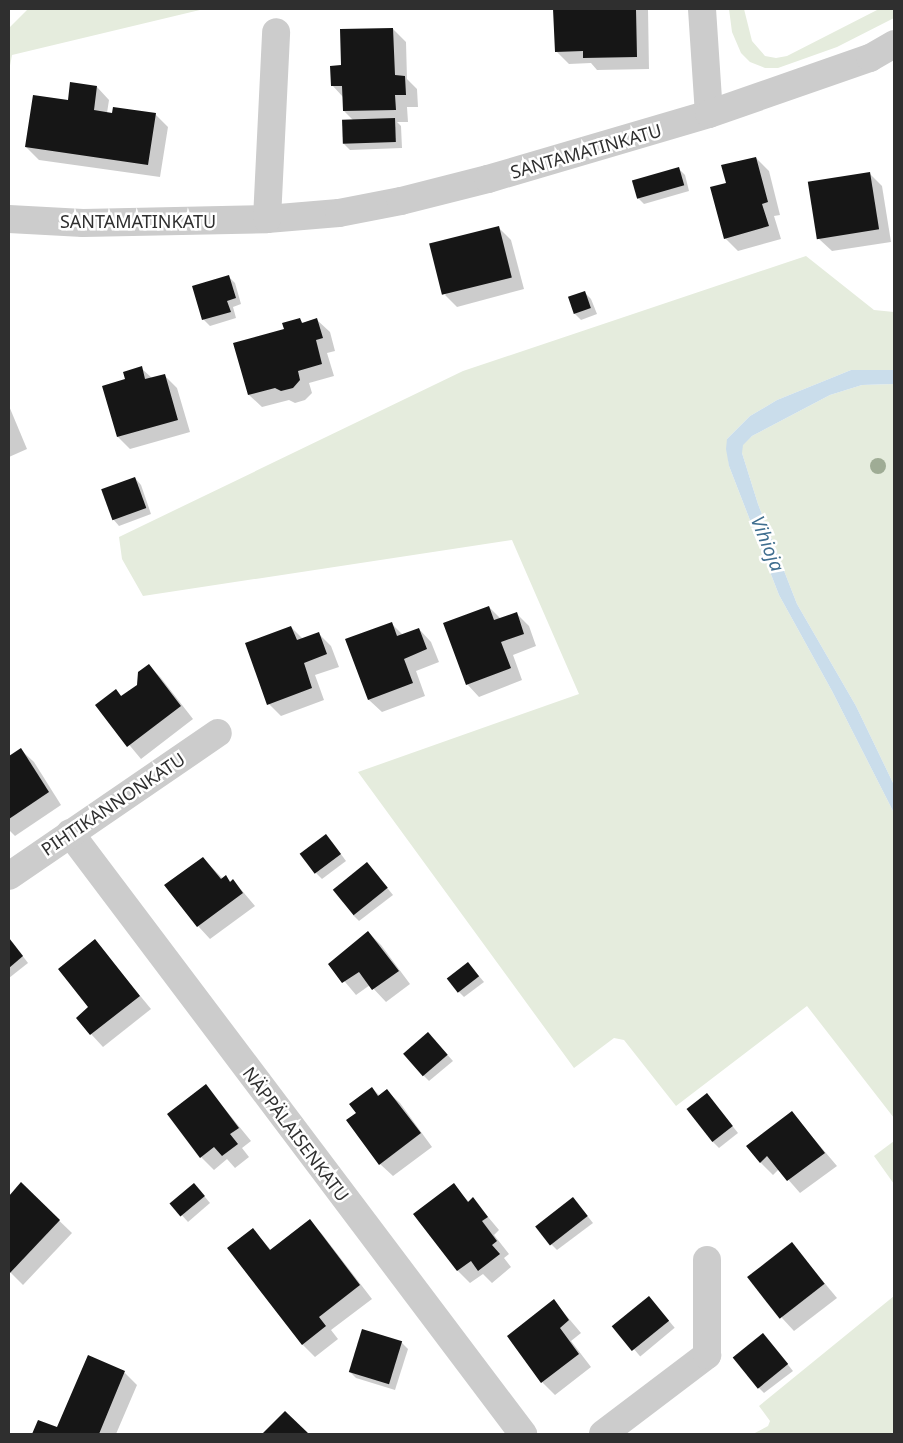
<!DOCTYPE html>
<html>
<head>
<meta charset="utf-8">
<style>
  body { margin:0 }
  #map { position:relative; width:903px; height:1443px; overflow:hidden; background:#fff; font-family:"Noto Sans",sans-serif }
  div>[style] { position:absolute }
  .green>* { inset:0; background:#e5ecdd }
  .water>* { inset:0; background:#caddeb }
  .shadow>* { inset:0; background:#0003; transform-origin:0 0 }
  .building>* { inset:0; background:#161616; transform-origin:0 0 }
  .minor>* { height:28px; margin:-14px; padding:0 14px; transform-origin:14px; border-radius:14px; background:#ccc }
  .trees>* { width:16px; height:16px; margin:-8px; border-radius:50%; background:#9fac95 }
  span { translate:-50% -50%; white-space:nowrap; text-align:center; line-height:1.15; -webkit-text-stroke:5px #fff; paint-order:stroke }
  .street-label { font-size:18px; color:#2f2f2f }
  .water-label { font-size:19px; color:#3f6e8f; font-style:italic }
  .frame { position:absolute; inset:0; border:10px solid #2f2f2f; pointer-events:none }
</style>
</head>
<body>
<div id="map">
  <div class="green">
    <i style="clip-path:polygon(28px 9px,204px 9px,12px 55px,9px 71px,9px 28px)"></i>
    <i style="clip-path:polygon(729px 9px,744px 9px,752px 41px,765px 56px,776px 58px,787px 56px,879px 9px,894px 9px,894px 18px,837px 47px,778px 68px,765px 68px,750px 62px,741px 53px,732px 32px)"></i>
    <i style="clip-path:polygon(806px 256px,874px 310px,894px 312px,894px 370px,851px 370px,777px 400px,750px 416px,727px 439px,729px 466px,779px 595px,832px 691px,894px 813px,894px 1118px,807px 1006px,676px 1106px,624px 1040px,614px 1038px,574px 1068px,358px 772px,579px 694px,512px 540px,143px 596px,122px 559px,119px 537px,463px 371px)"></i>
    <i style="clip-path:polygon(894px 384px,894px 785px,856px 706px,797px 604px,758px 504px,742px 453px,742px 445px,752px 436px,830px 395px,862px 385px)"></i>
    <i style="clip-path:polygon(894px 1141px,894px 1184px,874px 1156px)"></i>
    <i style="clip-path:polygon(894px 1296px,894px 1433px,753px 1434px,768px 1426px,770px 1421px,759px 1406px)"></i>
  </div>
  <div class="water">
    <i style="clip-path:polygon(851px 370px,894px 370px,894px 384px,862px 385px,830px 395px,752px 436px,743px 445px,742px 453px,758px 504px,797px 604px,856px 706px,894px 785px,894px 813px,832px 691px,779px 595px,729px 466px,726px 449px,727px 439px,750px 416px,777px 400px)"></i>
  </div>
  <div class="shadow">
    <i style="clip-path:polygon(583px 9px,648px 9px,649px 69px,597px 70px,591px 63px,569px 64px,556px 51px)"></i>
    <i style="clip-path:polygon(393px 29px,406px 42px,407px 79px,417px 89px,418px 107px,407px 107px,408px 122px,397px 122px,401px 126px,402px 148px,350px 150px,344px 144px,354px 121px,344px 111px,343px 97px,332px 85px,342px 66px)"></i>
    <i style="clip-path:polygon(97px 87px,109px 100px,107px 113px,155px 114px,168px 127px,160px 177px,39px 160px,26px 147px,69px 102px)"></i>
    <i style="clip-path:polygon(756px 158px,769px 171px,780px 215px,774px 216px,781px 239px,738px 251px,725px 238px,728px 184px)"></i>
    <i style="clip-path:polygon(678px 168px,685px 175px,689px 191px,644px 204px,638px 198px,633px 181px)"></i>
    <i style="clip-path:polygon(869px 173px,882px 186px,891px 242px,832px 251px,819px 239px)"></i>
    <i style="clip-path:polygon(499px 228px,511px 240px,524px 289px,457px 307px,445px 295px)"></i>
    <i style="clip-path:polygon(229px 277px,235px 283px,241px 304px,233px 307px,236px 318px,210px 326px,204px 320px,193px 287px)"></i>
    <i style="clip-path:polygon(585px 293px,591px 299px,597px 314px,581px 320px,575px 314px)"></i>
    <i style="clip-path:polygon(300px 320px,304px 324px,317px 320px,330px 332px,335px 351px,327px 353px,334px 376px,309px 383px,312px 393px,305px 400px,295px 403px,289px 400px,262px 407px,249px 395px,285px 329px)"></i>
    <i style="clip-path:polygon(141px 368px,152px 378px,164px 375px,177px 388px,190px 432px,130px 449px,118px 437px,126px 380px)"></i>
    <i style="clip-path:polygon(9px 406px,27px 449px,9px 457px)"></i>
    <i style="clip-path:polygon(135px 478px,141px 485px,151px 514px,119px 526px,113px 519px)"></i>
    <i style="clip-path:polygon(489px 607px,501px 619px,516px 613px,529px 626px,536px 646px,513px 655px,522px 680px,479px 697px,467px 684px)"></i>
    <i style="clip-path:polygon(391px 623px,403px 635px,419px 629px,431px 642px,439px 662px,416px 671px,425px 696px,382px 712px,369px 700px,346px 640px)"></i>
    <i style="clip-path:polygon(291px 627px,303px 639px,318px 633px,331px 646px,339px 667px,315px 675px,324px 700px,281px 716px,269px 704px)"></i>
    <i style="clip-path:polygon(149px 665px,161px 678px,193px 719px,141px 759px,96px 705px,116px 690px,122px 697px,138px 685px)"></i>
    <i style="clip-path:polygon(21px 750px,34px 762px,61px 805px,15px 836px,9px 830px,9px 758px)"></i>
    <i style="clip-path:polygon(332px 842px,346px 861px,322px 879px,316px 873px)"></i>
    <i style="clip-path:polygon(203px 858px,223px 879px,226px 877px,231px 882px,233px 880px,255px 906px,210px 939px,198px 926px)"></i>
    <i style="clip-path:polygon(367px 863px,393px 895px,359px 921px,353px 915px)"></i>
    <i style="clip-path:polygon(368px 932px,381px 945px,410px 984px,386px 1002px,370px 985px,356px 995px,330px 964px)"></i>
    <i style="clip-path:polygon(9px 938px,28px 963px,9px 978px)"></i>
    <i style="clip-path:polygon(95px 941px,151px 1009px,103px 1047px,91px 1034px,90px 1008px)"></i>
    <i style="clip-path:polygon(468px 963px,484px 982px,464px 997px,458px 991px)"></i>
    <i style="clip-path:polygon(434px 1040px,453px 1061px,429px 1081px,423px 1075px)"></i>
    <i style="clip-path:polygon(206px 1086px,251px 1141px,242px 1148px,249px 1157px,235px 1168px,227px 1159px,214px 1170px,201px 1157px,169px 1114px)"></i>
    <i style="clip-path:polygon(372px 1088px,380px 1096px,387px 1091px,400px 1103px,432px 1147px,393px 1176px,380px 1164px,358px 1113px)"></i>
    <i style="clip-path:polygon(707px 1094px,738px 1133px,719px 1148px,713px 1142px)"></i>
    <i style="clip-path:polygon(792px 1113px,837px 1166px,800px 1193px,779px 1169px,773px 1175px,760px 1162px)"></i>
    <i style="clip-path:polygon(21px 1184px,72px 1233px,23px 1285px,9px 1271px,9px 1197px)"></i>
    <i style="clip-path:polygon(453px 1185px,469px 1202px,473px 1199px,499px 1230px,494px 1235px,509px 1254px,504px 1258px,511px 1267px,492px 1283px,483px 1274px,470px 1283px,458px 1271px)"></i>
    <i style="clip-path:polygon(200px 1191px,210px 1203px,188px 1222px,172px 1204px)"></i>
    <i style="clip-path:polygon(573px 1198px,593px 1223px,557px 1250px,551px 1244px)"></i>
    <i style="clip-path:polygon(310px 1221px,322px 1234px,372px 1299px,331px 1330px,338px 1339px,315px 1357px,302px 1344px,253px 1230px,271px 1250px)"></i>
    <i style="clip-path:polygon(792px 1244px,837px 1298px,794px 1331px,782px 1318px)"></i>
    <i style="left:649px;top:1297px;width:40px;height:45px;rotate:50deg"></i>
    <i style="clip-path:polygon(554px 1301px,581px 1333px,571px 1341px,591px 1367px,555px 1395px,542px 1382px)"></i>
    <i style="clip-path:polygon(363px 1330px,402px 1343px,408px 1349px,395px 1390px,356px 1378px,350px 1372px)"></i>
    <i style="clip-path:polygon(769px 1341px,793px 1371px,764px 1393px,758px 1387px)"></i>
    <i style="clip-path:polygon(88px 1356px,125px 1373px,137px 1385px,116px 1434px,34px 1434px,39px 1422px,58px 1429px)"></i>
  </div>
  <div class="building">
    <i style="clip-path:polygon(553px 9px,636px 9px,637px 57px,583px 58px,583px 51px,555px 52px)"></i>
    <i style="clip-path:polygon(393px 28px,395px 75px,405px 76px,406px 95px,395px 95px,396px 110px,343px 111px,342px 86px,331px 86px,330px 66px,341px 65px,340px 29px)"></i>
    <i style="clip-path:polygon(70px 82px,97px 86px,94px 110px,112px 113px,113px 107px,156px 113px,148px 165px,25px 147px,33px 95px,68px 100px)"></i>
    <i style="left:395px;top:118px;width:24px;height:53px;rotate:88deg"></i>
    <i style="clip-path:polygon(756px 157px,768px 202px,762px 204px,769px 226px,724px 239px,710px 187px,726px 183px,721px 165px)"></i>
    <i style="left:679px;top:167px;width:19px;height:49px;rotate:74deg"></i>
    <i style="left:870px;top:172px;width:58px;height:63px;rotate:81deg"></i>
    <i style="left:499px;top:226px;width:53px;height:72px;rotate:76deg"></i>
    <i style="clip-path:polygon(229px 275px,236px 298px,227px 301px,231px 312px,202px 320px,192px 286px)"></i>
    <i style="left:585px;top:291px;width:18px;height:18px;rotate:71deg"></i>
    <i style="clip-path:polygon(300px 318px,302px 323px,317px 318px,323px 338px,316px 340px,322px 364px,298px 371px,300px 380px,293px 388px,281px 391px,275px 388px,248px 395px,233px 343px,284px 329px,282px 323px)"></i>
    <i style="clip-path:polygon(142px 366px,145px 379px,165px 374px,178px 420px,117px 437px,102px 386px,125px 379px,123px 372px)"></i>
    <i style="left:135px;top:477px;width:33px;height:36px;rotate:70deg"></i>
    <i style="clip-path:polygon(489px 606px,494px 620px,517px 612px,524px 634px,501px 642px,511px 668px,466px 685px,443px 623px)"></i>
    <i style="clip-path:polygon(392px 622px,397px 636px,419px 628px,427px 649px,404px 659px,413px 683px,368px 700px,345px 639px)"></i>
    <i style="clip-path:polygon(291px 626px,297px 640px,319px 632px,327px 654px,304px 663px,312px 688px,267px 705px,245px 643px)"></i>
    <i style="clip-path:polygon(149px 664px,181px 706px,127px 747px,95px 705px,116px 689px,121px 696px,137px 685px,138px 672px)"></i>
    <i style="clip-path:polygon(21px 748px,49px 792px,9px 819px,9px 756px)"></i>
    <i style="left:326px;top:834px;width:25px;height:33px;rotate:53deg"></i>
    <i style="clip-path:polygon(203px 857px,221px 879px,226px 875px,230px 882px,233px 879px,243px 893px,197px 927px,164px 885px)"></i>
    <i style="left:367px;top:862px;width:33px;height:44px;rotate:51deg"></i>
    <i style="clip-path:polygon(368px 931px,399px 971px,372px 990px,359px 972px,342px 983px,328px 964px)"></i>
    <i style="clip-path:polygon(9px 938px,23px 956px,9px 968px)"></i>
    <i style="clip-path:polygon(95px 939px,140px 996px,90px 1035px,76px 1018px,88px 1007px,58px 969px)"></i>
    <i style="left:468px;top:962px;width:18px;height:27px;rotate:52deg"></i>
    <i style="left:428px;top:1032px;width:30px;height:33px;rotate:49deg"></i>
    <i style="clip-path:polygon(206px 1084px,239px 1128px,230px 1134px,238px 1144px,222px 1156px,214px 1147px,200px 1158px,167px 1114px)"></i>
    <i style="clip-path:polygon(372px 1087px,378px 1096px,387px 1089px,421px 1133px,379px 1165px,346px 1120px,356px 1113px,349px 1104px)"></i>
    <i style="left:707px;top:1093px;width:42px;height:26px;rotate:52deg"></i>
    <i style="clip-path:polygon(792px 1111px,825px 1153px,787px 1181px,767px 1156px,760px 1163px,746px 1146px)"></i>
    <i style="clip-path:polygon(21px 1182px,60px 1220px,9px 1274px,9px 1196px)"></i>
    <i style="left:194px;top:1183px;width:17px;height:32px;rotate:50deg"></i>
    <i style="clip-path:polygon(454px 1183px,468px 1202px,473px 1197px,488px 1217px,482px 1221px,497px 1241px,492px 1245px,500px 1254px,478px 1271px,471px 1261px,457px 1271px,413px 1214px)"></i>
    <i style="left:573px;top:1197px;width:24px;height:48px;rotate:52deg"></i>
    <i style="clip-path:polygon(310px 1219px,360px 1285px,319px 1317px,326px 1326px,302px 1345px,227px 1248px,253px 1228px,270px 1250px)"></i>
    <i style="left:792px;top:1242px;width:53px;height:57px;rotate:52deg"></i>
    <i style="left:649px;top:1296px;width:32px;height:48px;rotate:51deg"></i>
    <i style="clip-path:polygon(554px 1299px,569px 1320px,560px 1328px,579px 1354px,541px 1383px,507px 1336px)"></i>
    <i style="left:362px;top:1329px;width:42px;height:45px;rotate:17deg"></i>
    <i style="left:763px;top:1333px;width:40px;height:39px;rotate:51deg"></i>
    <i style="clip-path:polygon(88px 1355px,125px 1371px,99px 1434px,32px 1434px,38px 1420px,57px 1427px)"></i>
    <i style="clip-path:polygon(285px 1411px,309px 1434px,262px 1434px)"></i>
  </div>
  <div class="minor">
    <i style="left:702px;top:9px;width:105px;rotate:86.2deg"></i>
    <i style="left:9px;top:219px;width:74px;rotate:3.1deg"></i>
    <i style="left:83px;top:223px;width:184px;rotate:-1.2deg"></i>
    <i style="left:267px;top:219px;width:72px;rotate:-4.8deg"></i>
    <i style="left:339px;top:213px;width:63px;rotate:-11deg"></i>
    <i style="left:401px;top:201px;width:90px;rotate:-14.2deg"></i>
    <i style="left:488px;top:179px;width:230px;rotate:-16.4deg"></i>
    <i style="left:709px;top:114px;width:170px;rotate:-19.2deg"></i>
    <i style="left:870px;top:58px;width:28px;rotate:-30deg"></i>
    <i style="left:267px;top:219px;width:187px;rotate:-87.2deg"></i>
    <i style="left:70px;top:833px;width:753px;rotate:52.99deg"></i>
    <i style="left:9px;top:876px;width:253px;rotate:-34.4deg"></i>
    <i style="left:603px;top:1434px;width:131px;rotate:-37.2deg"></i>
    <i style="left:707px;top:1355px;width:95px;rotate:-90deg"></i>
  </div>
  <div class="trees">
    <i style="left:878px;top:466px"></i>
  </div>
  <div class="street-label">
    <span style="left:586px;top:151px;rotate:-16deg">SANTAMATINKATU</span>
    <span style="left:138px;top:221px">SANTAMATINKATU</span>
    <span style="left:113px;top:804px;rotate:-34deg">PIHTIKANNONKATU</span>
    <span style="left:296px;top:1134px;rotate:53deg">NÄPPÄLAISENKATU</span>
  </div>
  <div class="water-label">
    <span style="left:767px;top:544px;rotate:68deg">Vihioja</span>
  </div>
  <div class="frame"></div>
</div>
</body>
</html>
